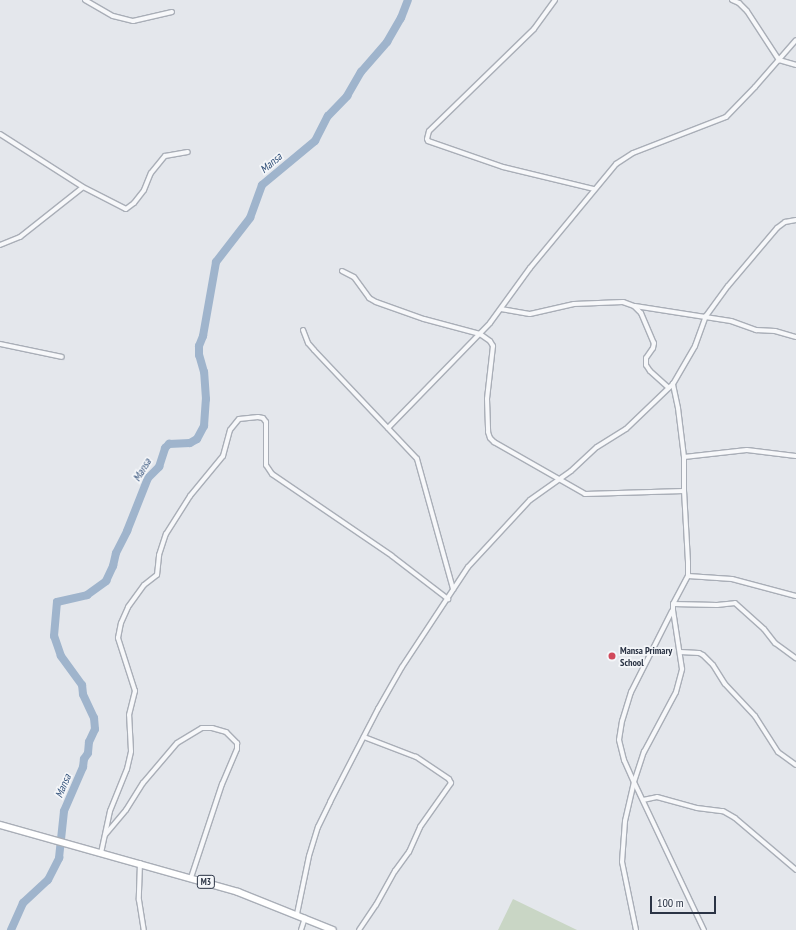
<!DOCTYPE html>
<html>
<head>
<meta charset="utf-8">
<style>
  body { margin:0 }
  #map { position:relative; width:796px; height:930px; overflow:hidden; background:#e4e7ec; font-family:"PT Sans Narrow",sans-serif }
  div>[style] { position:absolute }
  .green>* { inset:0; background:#c9d6c5 }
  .river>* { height:8px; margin:-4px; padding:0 4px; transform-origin:4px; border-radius:4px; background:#9fb4cc }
  .roads { filter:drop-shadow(1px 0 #a9aeb7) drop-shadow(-1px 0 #a9aeb7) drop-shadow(0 1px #a9aeb7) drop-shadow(0 -1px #a9aeb7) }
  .minor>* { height:4px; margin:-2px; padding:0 2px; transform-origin:2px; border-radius:2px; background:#f7f8fa }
  .primary>* { height:6px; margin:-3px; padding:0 3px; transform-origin:3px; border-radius:3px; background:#fff }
  .dots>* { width:11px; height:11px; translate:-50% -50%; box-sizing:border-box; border:2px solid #f4f6f9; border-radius:50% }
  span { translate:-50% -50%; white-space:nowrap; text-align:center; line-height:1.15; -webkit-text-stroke:3.5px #f4f6f9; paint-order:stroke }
  .shield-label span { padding:1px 3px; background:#f4f6f9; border:1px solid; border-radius:3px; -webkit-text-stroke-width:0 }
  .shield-label { font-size:9px; color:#2b3445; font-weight:700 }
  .poi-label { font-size:10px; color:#2b3445; font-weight:700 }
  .left { translate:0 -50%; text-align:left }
  .water-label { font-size:11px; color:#34527a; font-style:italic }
  .scale { position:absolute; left:650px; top:896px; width:66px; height:18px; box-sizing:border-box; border:2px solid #2b3445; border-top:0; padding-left:5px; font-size:12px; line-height:14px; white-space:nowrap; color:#2b3445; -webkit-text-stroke:3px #f4f6f9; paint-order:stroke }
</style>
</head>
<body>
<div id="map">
  <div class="green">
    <i style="clip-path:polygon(513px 899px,577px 930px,498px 930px)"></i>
  </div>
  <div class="river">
    <i style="left:11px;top:930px;width:30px;rotate:-66deg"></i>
    <i style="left:23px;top:903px;width:34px;rotate:-43deg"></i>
    <i style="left:48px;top:880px;width:25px;rotate:-63deg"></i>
    <i style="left:59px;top:858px;width:47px;rotate:-83.9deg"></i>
    <i style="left:64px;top:811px;width:48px;rotate:-66.6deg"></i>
    <i style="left:83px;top:767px;width:8px;rotate:-83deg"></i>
    <i style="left:84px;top:759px;width:7px;rotate:-56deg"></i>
    <i style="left:88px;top:753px;width:11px;rotate:-85deg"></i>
    <i style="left:89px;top:742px;width:14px;rotate:-65deg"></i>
    <i style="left:95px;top:729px;width:11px;rotate:-95deg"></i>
    <i style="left:94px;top:718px;width:26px;rotate:-115deg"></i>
    <i style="left:83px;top:694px;width:9px;rotate:-96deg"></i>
    <i style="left:82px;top:685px;width:36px;rotate:-126deg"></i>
    <i style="left:61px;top:656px;width:21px;rotate:-109deg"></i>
    <i style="left:54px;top:636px;width:34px;rotate:-85deg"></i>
    <i style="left:57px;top:602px;width:31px;rotate:-13deg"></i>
    <i style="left:87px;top:595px;width:24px;rotate:-36deg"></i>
    <i style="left:106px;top:581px;width:17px;rotate:-65deg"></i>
    <i style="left:113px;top:566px;width:13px;rotate:-77deg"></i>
    <i style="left:116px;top:553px;width:25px;rotate:-63deg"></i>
    <i style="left:127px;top:531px;width:57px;rotate:-68.4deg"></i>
    <i style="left:148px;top:478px;width:16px;rotate:-45deg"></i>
    <i style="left:159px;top:467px;width:20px;rotate:-72deg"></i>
    <i style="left:165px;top:448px;width:6px;rotate:-45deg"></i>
    <i style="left:169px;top:444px;width:21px;rotate:-3deg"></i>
    <i style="left:190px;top:443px;width:8px;rotate:-30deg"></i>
    <i style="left:197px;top:439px;width:15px;rotate:-62deg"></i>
    <i style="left:204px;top:426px;width:27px;rotate:-86deg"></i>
    <i style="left:206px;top:399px;width:27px;rotate:-94deg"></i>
    <i style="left:204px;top:372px;width:18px;rotate:-106deg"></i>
    <i style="left:199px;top:355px;width:9px;rotate:-90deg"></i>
    <i style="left:199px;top:346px;width:11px;rotate:-68deg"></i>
    <i style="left:203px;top:336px;width:75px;rotate:-80deg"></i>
    <i style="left:216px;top:262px;width:56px;rotate:-52.3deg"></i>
    <i style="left:250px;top:218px;width:35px;rotate:-70deg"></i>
    <i style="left:262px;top:185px;width:69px;rotate:-39.7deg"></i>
    <i style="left:315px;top:141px;width:28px;rotate:-63deg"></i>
    <i style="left:328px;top:116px;width:28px;rotate:-46deg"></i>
    <i style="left:347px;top:96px;width:28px;rotate:-60deg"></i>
    <i style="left:361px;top:72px;width:40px;rotate:-49deg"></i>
    <i style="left:387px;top:42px;width:28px;rotate:-60deg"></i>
    <i style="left:401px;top:18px;width:19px;rotate:-69deg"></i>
  </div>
  <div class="roads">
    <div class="minor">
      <i style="left:85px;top:0;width:32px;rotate:30deg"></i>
      <i style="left:113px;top:16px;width:21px;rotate:14deg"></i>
      <i style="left:133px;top:21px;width:40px;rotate:-13deg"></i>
      <i style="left:555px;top:0;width:36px;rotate:126deg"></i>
      <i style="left:534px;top:29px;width:146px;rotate:135.8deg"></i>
      <i style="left:429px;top:131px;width:8px;rotate:104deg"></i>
      <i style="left:427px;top:139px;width:2px;rotate:63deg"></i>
      <i style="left:428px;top:141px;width:79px;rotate:19.1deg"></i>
      <i style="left:503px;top:167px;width:94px;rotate:13.6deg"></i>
      <i style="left:732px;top:0;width:8px;rotate:23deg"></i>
      <i style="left:739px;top:3px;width:11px;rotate:45deg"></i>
      <i style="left:747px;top:11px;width:59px;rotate:56.9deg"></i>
      <i style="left:779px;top:60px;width:18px;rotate:16deg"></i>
      <i style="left:0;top:134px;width:98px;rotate:32.6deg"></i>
      <i style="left:83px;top:187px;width:48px;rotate:27.1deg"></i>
      <i style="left:126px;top:209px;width:10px;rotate:-37deg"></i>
      <i style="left:134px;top:203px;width:16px;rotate:-52deg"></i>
      <i style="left:144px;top:190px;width:18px;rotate:-68deg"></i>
      <i style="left:151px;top:173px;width:22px;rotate:-51deg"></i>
      <i style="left:165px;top:156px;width:23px;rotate:-10deg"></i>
      <i style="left:0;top:245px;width:22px;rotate:-22deg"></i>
      <i style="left:20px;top:237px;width:80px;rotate:-38.4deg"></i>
      <i style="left:342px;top:271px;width:13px;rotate:27deg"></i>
      <i style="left:354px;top:277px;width:26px;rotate:54deg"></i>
      <i style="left:369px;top:298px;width:8px;rotate:30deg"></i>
      <i style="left:376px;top:302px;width:51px;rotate:19.5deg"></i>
      <i style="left:424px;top:319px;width:58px;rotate:15deg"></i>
      <i style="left:480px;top:334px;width:12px;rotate:35deg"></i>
      <i style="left:490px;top:341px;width:6px;rotate:59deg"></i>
      <i style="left:493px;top:346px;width:53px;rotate:96.5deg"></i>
      <i style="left:487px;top:399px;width:33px;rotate:88deg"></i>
      <i style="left:488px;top:432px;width:6px;rotate:72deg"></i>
      <i style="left:490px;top:438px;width:6px;rotate:45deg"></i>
      <i style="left:494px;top:442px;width:105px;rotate:29.7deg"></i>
      <i style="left:585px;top:494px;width:99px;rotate:-1.7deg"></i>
      <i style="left:635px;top:306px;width:97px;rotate:8.9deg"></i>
      <i style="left:731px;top:321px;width:27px;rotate:20deg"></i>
      <i style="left:756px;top:330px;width:19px;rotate:3deg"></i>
      <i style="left:775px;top:331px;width:22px;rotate:16deg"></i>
      <i style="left:501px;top:309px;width:29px;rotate:10deg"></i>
      <i style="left:530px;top:314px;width:45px;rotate:-12.8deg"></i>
      <i style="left:574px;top:304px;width:49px;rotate:-2.3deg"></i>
      <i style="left:623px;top:302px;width:12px;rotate:20deg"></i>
      <i style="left:634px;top:306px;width:10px;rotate:45deg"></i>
      <i style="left:641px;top:313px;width:33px;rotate:67deg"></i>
      <i style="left:654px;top:343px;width:5px;rotate:101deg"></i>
      <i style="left:653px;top:348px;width:12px;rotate:125deg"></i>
      <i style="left:646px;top:358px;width:7px;rotate:90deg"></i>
      <i style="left:646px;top:365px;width:7px;rotate:56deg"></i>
      <i style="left:650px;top:371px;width:25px;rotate:42deg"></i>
      <i style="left:303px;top:330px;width:14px;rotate:69deg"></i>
      <i style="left:308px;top:343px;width:9px;rotate:49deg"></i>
      <i style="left:314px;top:350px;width:150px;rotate:46.6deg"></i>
      <i style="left:417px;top:459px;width:135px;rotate:74.5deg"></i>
      <i style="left:0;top:344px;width:63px;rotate:11.8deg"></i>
      <i style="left:388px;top:428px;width:146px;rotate:-45.8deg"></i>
      <i style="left:490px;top:323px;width:68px;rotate:-54deg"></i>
      <i style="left:530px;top:268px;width:135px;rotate:-50.4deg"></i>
      <i style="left:616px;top:164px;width:20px;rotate:-33deg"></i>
      <i style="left:633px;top:153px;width:100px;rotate:-21.2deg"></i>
      <i style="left:726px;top:117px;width:42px;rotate:-46deg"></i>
      <i style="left:755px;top:87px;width:62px;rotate:-48.9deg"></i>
      <i style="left:684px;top:457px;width:63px;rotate:-6.3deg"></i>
      <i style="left:747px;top:450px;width:49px;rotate:7deg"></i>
      <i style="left:688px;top:576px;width:44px;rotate:3.9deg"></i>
      <i style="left:732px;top:579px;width:66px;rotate:14.9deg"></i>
      <i style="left:673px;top:604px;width:44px;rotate:1.3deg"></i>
      <i style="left:717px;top:605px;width:18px;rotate:-6deg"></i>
      <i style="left:735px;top:603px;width:39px;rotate:42deg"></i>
      <i style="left:764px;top:629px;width:18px;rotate:52deg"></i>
      <i style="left:775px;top:643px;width:26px;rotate:36deg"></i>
      <i style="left:672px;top:611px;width:91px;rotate:116.8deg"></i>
      <i style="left:631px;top:692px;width:30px;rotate:107deg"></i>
      <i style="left:622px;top:721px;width:19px;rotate:99deg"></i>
      <i style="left:619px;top:740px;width:21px;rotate:76deg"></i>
      <i style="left:624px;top:760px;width:24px;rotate:66deg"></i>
      <i style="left:634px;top:782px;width:164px;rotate:64.7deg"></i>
      <i style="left:680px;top:652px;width:19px;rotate:3deg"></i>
      <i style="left:699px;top:653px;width:4px;rotate:27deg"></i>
      <i style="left:703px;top:655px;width:14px;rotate:45deg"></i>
      <i style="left:713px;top:665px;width:22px;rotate:58deg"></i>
      <i style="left:725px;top:684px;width:44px;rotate:46.8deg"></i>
      <i style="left:755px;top:716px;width:43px;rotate:57.4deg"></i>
      <i style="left:778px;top:752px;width:22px;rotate:36deg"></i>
      <i style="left:643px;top:800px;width:14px;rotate:-12deg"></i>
      <i style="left:657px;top:797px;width:41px;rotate:15.4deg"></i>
      <i style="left:697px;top:808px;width:26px;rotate:7deg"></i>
      <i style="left:723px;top:811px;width:14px;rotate:30deg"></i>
      <i style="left:735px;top:818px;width:80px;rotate:40.4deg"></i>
      <i style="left:105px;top:835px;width:33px;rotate:-50deg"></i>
      <i style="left:126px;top:810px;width:32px;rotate:-58deg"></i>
      <i style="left:143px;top:783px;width:52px;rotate:-49.6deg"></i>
      <i style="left:177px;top:743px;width:29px;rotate:-31deg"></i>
      <i style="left:202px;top:728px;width:10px"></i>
      <i style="left:212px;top:728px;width:15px;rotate:16deg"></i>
      <i style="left:226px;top:732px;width:16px;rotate:45deg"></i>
      <i style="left:237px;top:743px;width:6px;rotate:90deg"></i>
      <i style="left:237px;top:749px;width:38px;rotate:113deg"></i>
      <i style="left:222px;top:784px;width:99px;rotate:108.3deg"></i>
      <i style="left:101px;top:853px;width:43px;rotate:-77.9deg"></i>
      <i style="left:110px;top:811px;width:45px;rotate:-68deg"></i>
      <i style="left:127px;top:769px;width:18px;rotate:-77deg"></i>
      <i style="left:131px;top:751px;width:36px;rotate:-93deg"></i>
      <i style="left:129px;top:715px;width:25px;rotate:-76deg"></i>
      <i style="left:135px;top:691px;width:56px;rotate:-107.8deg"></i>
      <i style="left:118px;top:638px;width:15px;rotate:-79deg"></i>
      <i style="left:121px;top:623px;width:17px;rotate:-66deg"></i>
      <i style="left:128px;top:607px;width:27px;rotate:-54deg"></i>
      <i style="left:144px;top:585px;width:16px;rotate:-38deg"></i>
      <i style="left:157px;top:575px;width:20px;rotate:-84deg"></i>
      <i style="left:159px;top:555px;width:22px;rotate:-72deg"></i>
      <i style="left:166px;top:534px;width:45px;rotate:-57.7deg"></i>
      <i style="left:190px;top:496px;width:52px;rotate:-50.5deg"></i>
      <i style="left:223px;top:456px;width:27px;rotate:-75deg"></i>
      <i style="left:230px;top:430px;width:14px;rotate:-51deg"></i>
      <i style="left:239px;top:419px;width:19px;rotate:-6deg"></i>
      <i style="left:258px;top:417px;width:5px;rotate:11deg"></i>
      <i style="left:263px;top:418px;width:5px;rotate:53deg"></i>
      <i style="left:266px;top:422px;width:43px;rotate:90deg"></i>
      <i style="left:266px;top:465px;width:11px;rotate:56deg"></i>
      <i style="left:272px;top:474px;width:145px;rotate:34.3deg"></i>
      <i style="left:392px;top:556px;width:71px;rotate:37.5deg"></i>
      <i style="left:140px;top:863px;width:37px;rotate:92deg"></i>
      <i style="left:139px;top:900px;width:30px;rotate:81deg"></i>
      <i style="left:297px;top:914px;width:59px;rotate:-78.3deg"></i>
      <i style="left:309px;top:856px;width:30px;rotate:-73deg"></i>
      <i style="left:318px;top:827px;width:28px;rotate:-64deg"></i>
      <i style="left:330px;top:802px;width:105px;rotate:-62.7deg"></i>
      <i style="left:378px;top:709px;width:48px;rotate:-60.3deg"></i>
      <i style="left:402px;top:667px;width:120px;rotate:-56.6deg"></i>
      <i style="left:468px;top:567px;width:91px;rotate:-47.2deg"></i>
      <i style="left:530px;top:500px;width:50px;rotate:-35.3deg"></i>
      <i style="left:571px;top:471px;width:35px;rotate:-43deg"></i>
      <i style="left:597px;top:447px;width:34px;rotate:-32deg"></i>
      <i style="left:626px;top:429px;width:65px;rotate:-43.8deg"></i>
      <i style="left:673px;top:384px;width:44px;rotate:-59.9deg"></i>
      <i style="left:695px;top:346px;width:32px;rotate:-70deg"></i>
      <i style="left:706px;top:316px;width:37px;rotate:-54deg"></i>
      <i style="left:728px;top:286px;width:76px;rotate:-49.8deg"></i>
      <i style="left:777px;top:228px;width:10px;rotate:-37deg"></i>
      <i style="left:785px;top:222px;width:11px;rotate:-10deg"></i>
      <i style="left:301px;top:930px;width:13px;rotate:-72deg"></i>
      <i style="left:359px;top:930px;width:30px;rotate:-56deg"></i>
      <i style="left:376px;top:905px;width:39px;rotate:-61deg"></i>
      <i style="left:395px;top:871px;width:24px;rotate:-54deg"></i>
      <i style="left:409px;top:852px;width:27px;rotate:-66deg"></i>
      <i style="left:420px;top:827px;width:54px;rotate:-54.8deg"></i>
      <i style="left:451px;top:783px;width:4px;rotate:-117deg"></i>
      <i style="left:449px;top:779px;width:40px;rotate:-146deg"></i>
      <i style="left:416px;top:757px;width:56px;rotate:-159deg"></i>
      <i style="left:636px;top:930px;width:69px;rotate:-101.6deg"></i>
      <i style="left:622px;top:862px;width:41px;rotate:-85.8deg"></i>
      <i style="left:625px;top:821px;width:40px;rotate:-77deg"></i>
      <i style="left:634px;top:782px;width:32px;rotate:-72deg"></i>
      <i style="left:644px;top:752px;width:68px;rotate:-61.9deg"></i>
      <i style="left:676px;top:692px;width:24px;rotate:-75deg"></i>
      <i style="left:682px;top:669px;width:60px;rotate:-98.7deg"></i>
      <i style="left:673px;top:610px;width:6px;rotate:-90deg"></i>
      <i style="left:673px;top:604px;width:32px;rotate:-62deg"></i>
      <i style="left:688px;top:576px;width:14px;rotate:-90deg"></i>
      <i style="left:688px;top:562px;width:71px;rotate:-93.2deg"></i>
      <i style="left:684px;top:491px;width:34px;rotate:-90deg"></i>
      <i style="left:684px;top:457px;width:49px;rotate:-97deg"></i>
      <i style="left:678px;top:408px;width:25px;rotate:-102deg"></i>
    </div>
    <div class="primary">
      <i style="left:0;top:825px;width:247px;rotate:15.7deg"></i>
      <i style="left:238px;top:892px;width:102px;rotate:21.8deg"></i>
    </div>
  </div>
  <div class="dots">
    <i style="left:612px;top:656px;background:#d1495b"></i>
  </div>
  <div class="shield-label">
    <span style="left:206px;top:882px">M3</span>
  </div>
  <div class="poi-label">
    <span class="left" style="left:620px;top:656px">Mansa Primary<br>School</span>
  </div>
  <div class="water-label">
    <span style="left:271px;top:163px;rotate:-40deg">Mansa</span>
    <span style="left:142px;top:470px;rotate:-59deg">Mansa</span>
    <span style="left:63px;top:786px;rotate:-67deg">Mansa</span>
  </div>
  <div class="scale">100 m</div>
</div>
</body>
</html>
